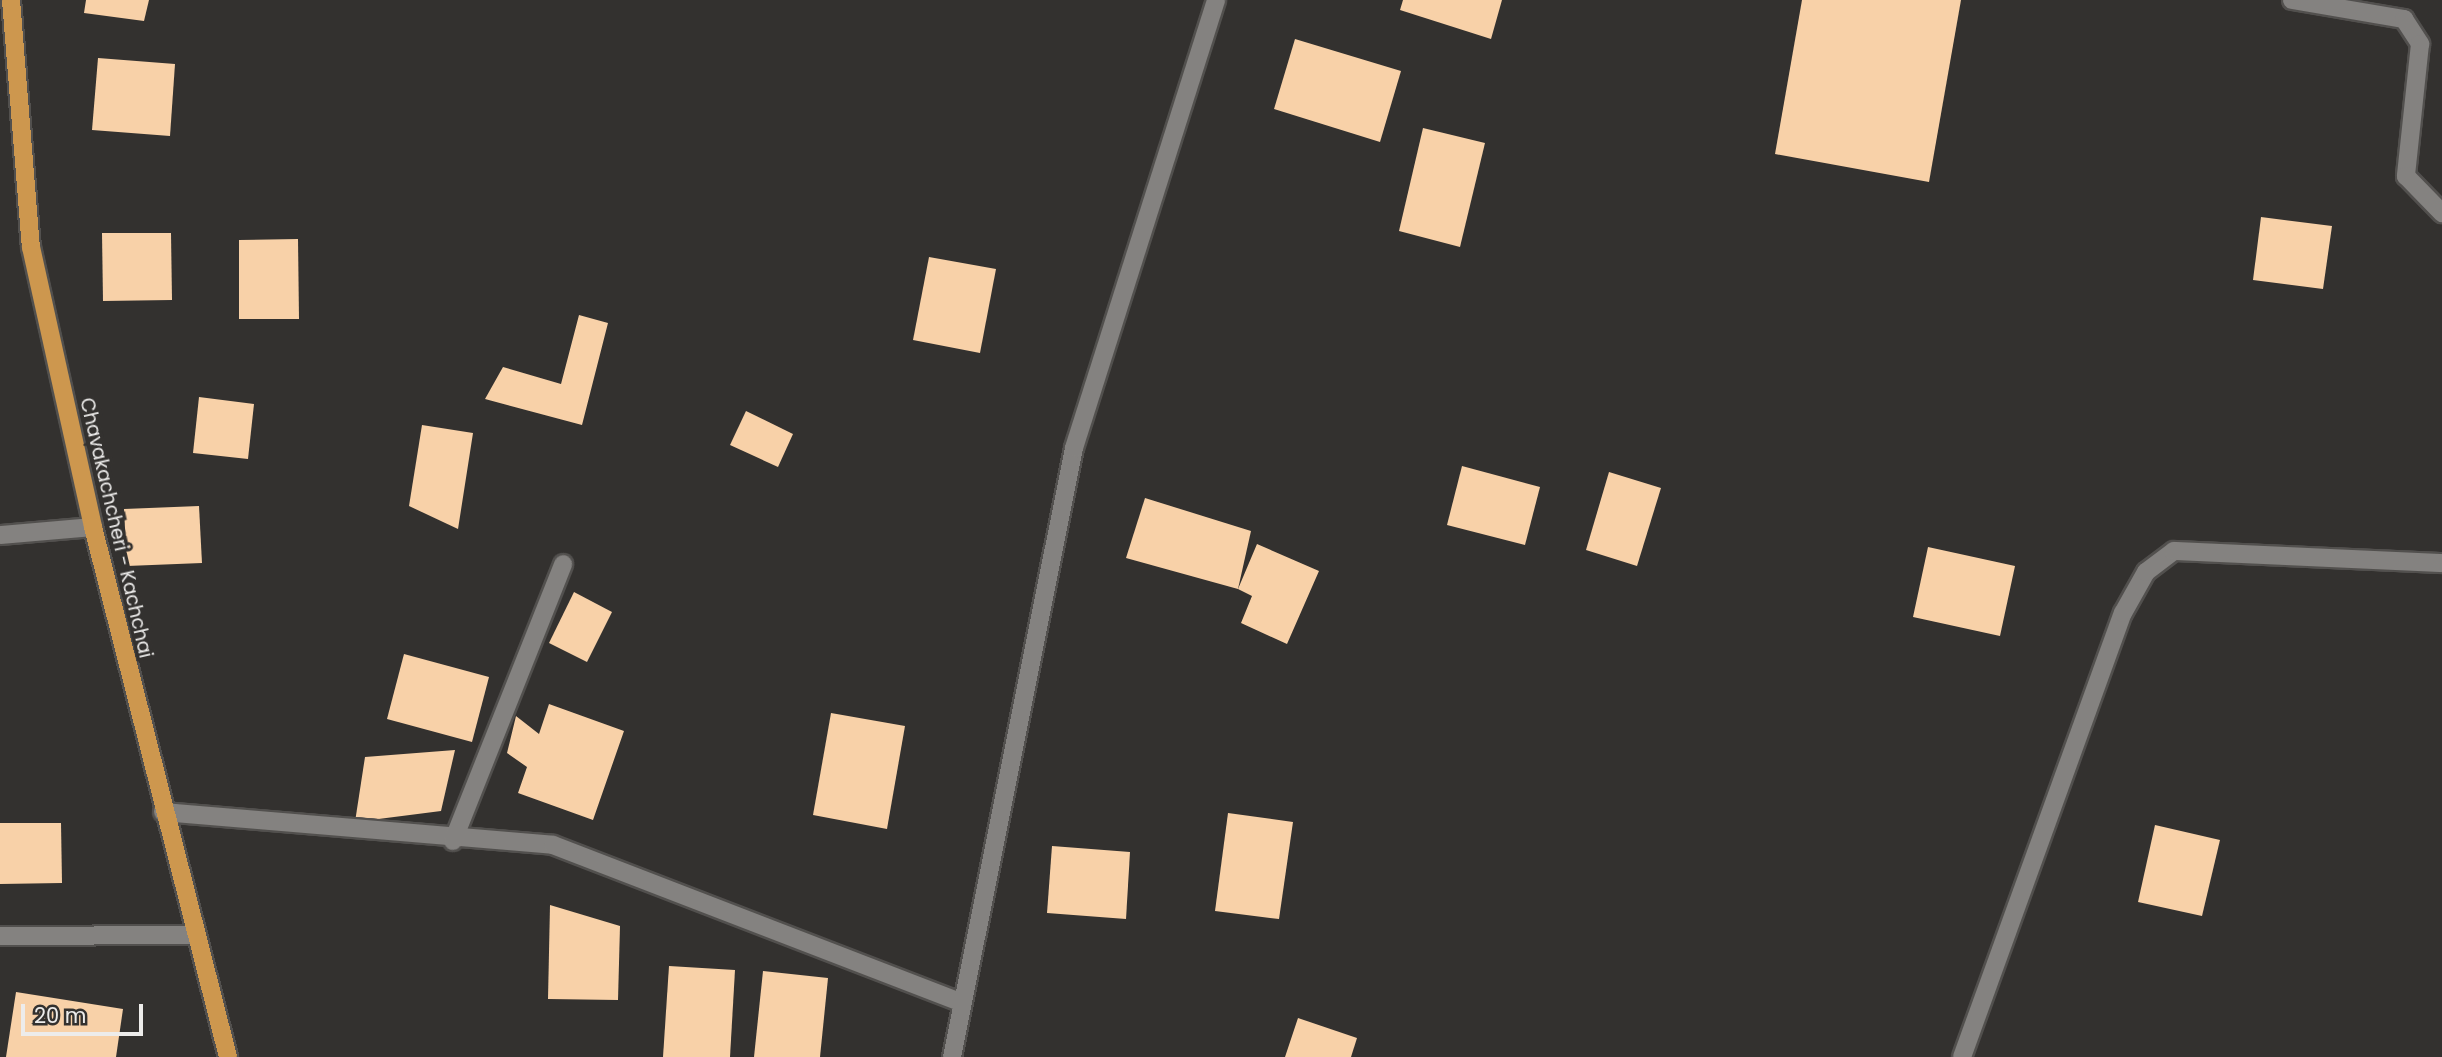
<!DOCTYPE html>
<style>
body{margin:0}
#map{position:relative;width:2442px;height:1057px;overflow:hidden;background:#33312f;font-family:Poppins,sans-serif}
div>[style]{position:absolute}
.building>*{inset:0;background:#f8d1a8}
.roads{filter:drop-shadow(2px 0 #52504e) drop-shadow(-2px 0 #52504e) drop-shadow(0 2px #52504e) drop-shadow(0 -2px #52504e)}
.minor>*{height:18px;margin:-9px;padding:0 9px;transform-origin:9px;border-radius:9px;background:#848280}
.major>*{height:18px;margin:-9px;padding:0 9px;transform-origin:9px;border-radius:9px;background:#cd974e}
span{translate:-50% -50%;white-space:nowrap;text-align:center;line-height:1.15;-webkit-text-stroke:7px #33312f;paint-order:stroke}
.street-label{font-size:19px;color:#edeceb}
.scale{position:absolute;left:21px;top:1004px;width:122px;height:32px;box-sizing:border-box;border:4px solid #edeceb;border-top:0;padding-left:9px;font-size:21px;line-height:24px;white-space:nowrap;color:#edeceb;-webkit-text-stroke:5px #33312f;paint-order:stroke}
</style>
<div id="map">
<div class="building">
<i style="clip-path:polygon(86px 0,149px 0,144px 21px,84px 13px)"></i>
<i style="clip-path:polygon(1403px 0,1502px 0,1491px 39px,1400px 10px)"></i>
<i style="clip-path:polygon(1802px 0,1961px 0,1929px 182px,1775px 154px)"></i>
<i style="clip-path:polygon(1295px 39px,1401px 71px,1380px 142px,1274px 109px)"></i>
<i style="clip-path:polygon(98px 58px,175px 64px,170px 136px,92px 130px)"></i>
<i style="clip-path:polygon(1423px 128px,1485px 143px,1460px 247px,1399px 231px)"></i>
<i style="clip-path:polygon(2261px 217px,2332px 226px,2323px 289px,2253px 280px)"></i>
<i style="clip-path:polygon(102px 233px,171px 233px,172px 300px,103px 301px)"></i>
<i style="clip-path:polygon(298px 239px,299px 319px,239px 319px,239px 240px)"></i>
<i style="clip-path:polygon(929px 257px,996px 269px,980px 353px,913px 340px)"></i>
<i style="clip-path:polygon(579px 315px,608px 323px,582px 425px,485px 399px,503px 367px,561px 384px)"></i>
<i style="clip-path:polygon(199px 397px,254px 404px,248px 459px,193px 453px)"></i>
<i style="clip-path:polygon(746px 411px,793px 434px,778px 467px,730px 445px)"></i>
<i style="clip-path:polygon(422px 425px,473px 433px,458px 529px,409px 506px)"></i>
<i style="clip-path:polygon(1462px 466px,1540px 487px,1525px 545px,1447px 525px)"></i>
<i style="clip-path:polygon(1609px 472px,1661px 488px,1637px 566px,1586px 550px)"></i>
<i style="clip-path:polygon(1145px 498px,1251px 531px,1238px 589px,1126px 558px)"></i>
<i style="clip-path:polygon(199px 506px,202px 563px,127px 566px,124px 509px)"></i>
<i style="clip-path:polygon(1257px 544px,1319px 571px,1287px 644px,1241px 623px,1252px 596px,1238px 589px)"></i>
<i style="clip-path:polygon(1928px 547px,2015px 566px,2000px 636px,1913px 617px)"></i>
<i style="clip-path:polygon(574px 592px,612px 612px,587px 662px,549px 643px)"></i>
<i style="clip-path:polygon(404px 654px,489px 677px,472px 742px,387px 719px)"></i>
<i style="clip-path:polygon(549px 704px,624px 731px,593px 820px,518px 793px,527px 767px,507px 753px,516px 716px,539px 734px)"></i>
<i style="clip-path:polygon(831px 713px,905px 726px,887px 829px,813px 815px)"></i>
<i style="clip-path:polygon(455px 750px,441px 811px,355px 822px,365px 757px)"></i>
<i style="clip-path:polygon(1228px 813px,1293px 822px,1279px 919px,1215px 911px)"></i>
<i style="clip-path:polygon(0 823px,61px 823px,62px 883px,0 884px)"></i>
<i style="clip-path:polygon(2155px 825px,2220px 840px,2202px 916px,2138px 902px)"></i>
<i style="clip-path:polygon(1052px 846px,1130px 852px,1126px 919px,1047px 913px)"></i>
<i style="clip-path:polygon(550px 905px,620px 926px,618px 1000px,548px 999px)"></i>
<i style="clip-path:polygon(669px 966px,735px 970px,730px 1057px,663px 1057px)"></i>
<i style="clip-path:polygon(763px 971px,828px 978px,820px 1057px,754px 1057px)"></i>
<i style="clip-path:polygon(16px 992px,123px 1009px,116px 1057px,6px 1057px)"></i>
<i style="clip-path:polygon(1298px 1018px,1357px 1038px,1351px 1057px,1285px 1057px)"></i>
</div>
<div class="roads">
<div class="minor">
<i style="left:2292px;top:0;width:114px;rotate:9.6deg"></i>
<i style="left:2404px;top:19px;width:30px;rotate:57deg"></i>
<i style="left:2420px;top:44px;width:133px;rotate:96.1deg"></i>
<i style="left:2406px;top:176px;width:52px;rotate:45.8deg"></i>
<i style="left:0;top:535px;width:93px;rotate:-4.9deg"></i>
<i style="left:163px;top:812px;width:391px;rotate:4.8deg"></i>
<i style="left:553px;top:845px;width:438px;rotate:21.1deg"></i>
<i style="left:453px;top:841px;width:298px;rotate:-68.3deg"></i>
<i style="left:0;top:936px;width:193px;rotate:-0.3deg"></i>
<i style="left:952px;top:1057px;width:621px;rotate:-78.67deg"></i>
<i style="left:1074px;top:448px;width:470px;rotate:-72.4deg"></i>
<i style="left:1962px;top:1057px;width:472px;rotate:-70.1deg"></i>
<i style="left:2123px;top:613px;width:47px;rotate:-60.7deg"></i>
<i style="left:2146px;top:572px;width:35px;rotate:-37deg"></i>
<i style="left:2174px;top:551px;width:268px;rotate:2.6deg"></i>
</div>
<div class="major">
<i style="left:11px;top:0;width:248px;rotate:85.4deg"></i>
<i style="left:31px;top:247px;width:287px;rotate:77.5deg"></i>
<i style="left:93px;top:527px;width:547px;rotate:75.71deg"></i>
</div>
</div>
<div class="street-label">
<span style="left:116px;top:528px;rotate:77deg">Chavakachcheri - Kachchai</span>
</div>
<div class="scale">20 m</div>
</div>
